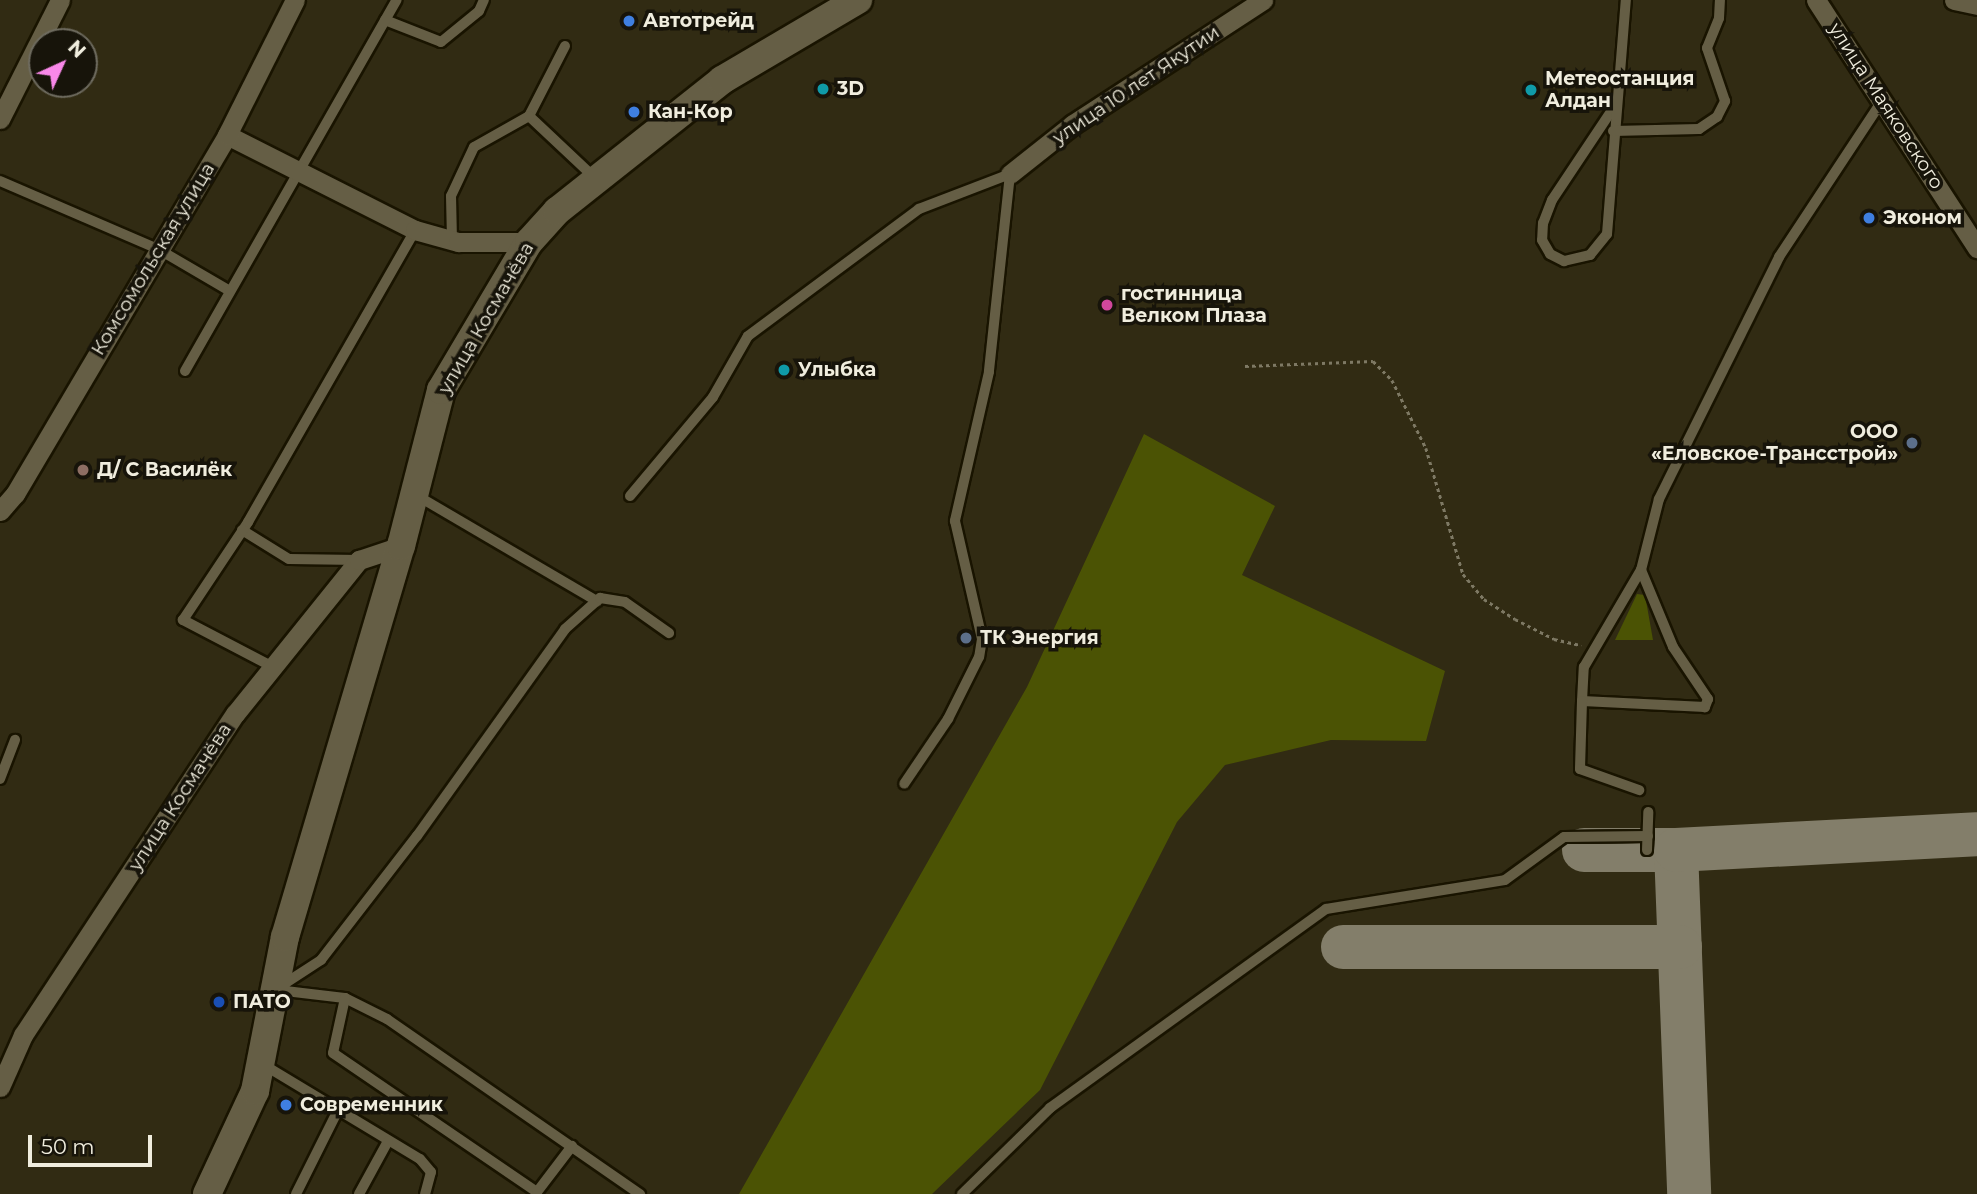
<!DOCTYPE html>
<meta charset="utf-8">
<style>
body{margin:0}
#map{position:relative;width:1977px;height:1194px;overflow:hidden;background:#312b13;font-family:Montserrat,sans-serif}
div>[style]{position:absolute}
.green>*{inset:0;background:#4b5304}
.taxiway>*{height:44px;margin:-22px;padding:0 22px;transform-origin:22px;border-radius:22px;background:#837e6a}
.path>*{height:2.5px;margin-top:-1.25px;transform-origin:0;background:repeating-linear-gradient(90deg,#7e7964 0 3.5px,transparent 0 7px)}
.roads{filter:drop-shadow(2px 0 #191400) drop-shadow(-2px 0 #191400) drop-shadow(0 2px #191400) drop-shadow(0 -2px #191400)}
.lane>*{height:10px;margin:-5px;padding:0 5px;transform-origin:5px;border-radius:5px;background:#655e45}
.street>*{height:19px;margin:-9.5px;padding:0 9.5px;transform-origin:9.5px;border-radius:9.5px;background:#655e45}
.secondary>*{height:28px;margin:-14px;padding:0 14px;transform-origin:14px;border-radius:14px;background:#655e45}
.dots>*{width:19px;height:19px;translate:-50% -50%;box-sizing:border-box;border:4px solid #17140a;border-radius:50%}
span{translate:-50% -50%;white-space:nowrap;text-align:center;line-height:1.15;-webkit-text-stroke:7px #17140a;paint-order:stroke}
.poi-label{font-size:19px;color:#f0edde;font-weight:700}
.left{translate:0 -50%;text-align:left}
.right{translate:-100% -50%;text-align:right}
.street-label{font-size:19px;color:#f0edde}
.north{position:absolute;left:28px;top:28px;width:70px;height:70px;box-sizing:border-box;background:#17140a;border:2px solid #6e6b5f;border-radius:50%;rotate:45deg;font-size:19px;font-weight:700;line-height:28px;text-align:center;color:#f0edde}
.north::after{content:'';display:block;margin:auto;width:24px;height:32px;background:#f988e9;clip-path:polygon(50% 0,100% 100%,50% 72%,0 100%)}
.scale{position:absolute;left:28px;top:1135px;width:124px;height:32px;box-sizing:border-box;border:4px solid #f0edde;border-top:0;padding-left:9px;font-size:21px;line-height:24px;white-space:nowrap;color:#f0edde;-webkit-text-stroke:5px #17140a;paint-order:stroke}
</style>
<div id="map">
<div class="green">
<i style="clip-path:polygon(1144px 434px,1275px 506px,1242px 575px,1445px 671px,1426px 741px,1331px 740px,1225px 765px,1177px 822px,1040px 1090px,932px 1194px,739px 1194px,1027px 687px)"></i>
<i style="clip-path:polygon(1637px 594px,1645px 595px,1653px 640px,1615px 640px)"></i>
</div>
<div class="taxiway">
<i style="left:1584px;top:850px;width:92px"></i>
<i style="left:1676px;top:850px;width:344px;rotate:87.8deg"></i>
<i style="left:1676px;top:850px;width:301px;rotate:-3deg"></i>
<i style="left:1343px;top:947px;width:337px"></i>
</div>
<div class="path">
<i style="left:1245px;top:366px;width:128px;rotate:-2.2deg"></i>
<i style="left:1373px;top:361px;width:27px;rotate:45deg"></i>
<i style="left:1392px;top:380px;width:76px;rotate:63.4deg"></i>
<i style="left:1426px;top:448px;width:131px;rotate:73.6deg"></i>
<i style="left:1463px;top:574px;width:33px;rotate:50deg"></i>
<i style="left:1484px;top:599px;width:37px;rotate:33deg"></i>
<i style="left:1515px;top:619px;width:44px;rotate:27.1deg"></i>
<i style="left:1554px;top:639px;width:28px;rotate:13deg"></i>
</div>
<div class="roads">
<div class="lane">
<i style="left:385px;top:20px;width:60px;rotate:21.4deg"></i>
<i style="left:441px;top:42px;width:49px;rotate:-39.2deg"></i>
<i style="left:479px;top:11px;width:12px;rotate:-66deg"></i>
<i style="left:565px;top:46px;width:79px;rotate:117.2deg"></i>
<i style="left:529px;top:116px;width:91px;rotate:43.2deg"></i>
<i style="left:1616px;top:104px;width:115px;rotate:123.7deg"></i>
<i style="left:1552px;top:200px;width:25px;rotate:111deg"></i>
<i style="left:1543px;top:223px;width:17px;rotate:93deg"></i>
<i style="left:1542px;top:240px;width:16px;rotate:60deg"></i>
<i style="left:1550px;top:254px;width:16px;rotate:27deg"></i>
<i style="left:1564px;top:261px;width:27px;rotate:-13deg"></i>
<i style="left:1590px;top:255px;width:27px;rotate:-51deg"></i>
<i style="left:1607px;top:234px;width:235px;rotate:-85.4deg"></i>
<i style="left:1613px;top:131px;width:86px;rotate:-1.3deg"></i>
<i style="left:1699px;top:129px;width:22px;rotate:-34deg"></i>
<i style="left:1717px;top:117px;width:18px;rotate:-63deg"></i>
<i style="left:1725px;top:101px;width:56px;rotate:-108.8deg"></i>
<i style="left:1707px;top:48px;width:32px;rotate:-68deg"></i>
<i style="left:1719px;top:18px;width:18px;rotate:-87deg"></i>
<i style="left:0;top:181px;width:172px;rotate:23.3deg"></i>
<i style="left:158px;top:249px;width:83px;rotate:30.3deg"></i>
<i style="left:452px;top:240px;width:44px;rotate:-91.3deg"></i>
<i style="left:451px;top:196px;width:54px;rotate:-64.9deg"></i>
<i style="left:474px;top:147px;width:63px;rotate:-29.4deg"></i>
<i style="left:185px;top:371px;width:427px;rotate:-60.3deg"></i>
<i style="left:416px;top:495px;width:210px;rotate:30.4deg"></i>
<i style="left:630px;top:496px;width:129px;rotate:-50deg"></i>
<i style="left:713px;top:397px;width:70px;rotate:-60.2deg"></i>
<i style="left:748px;top:336px;width:213px;rotate:-36.6deg"></i>
<i style="left:919px;top:209px;width:97px;rotate:-21deg"></i>
<i style="left:1010px;top:174px;width:199px;rotate:96.1deg"></i>
<i style="left:989px;top:372px;width:153px;rotate:102.9deg"></i>
<i style="left:955px;top:521px;width:121px;rotate:77.1deg"></i>
<i style="left:982px;top:639px;width:18px;rotate:99deg"></i>
<i style="left:979px;top:657px;width:69px;rotate:116.6deg"></i>
<i style="left:948px;top:719px;width:78px;rotate:124.1deg"></i>
<i style="left:242px;top:530px;width:55px;rotate:31.7deg"></i>
<i style="left:289px;top:559px;width:70px;rotate:0.8deg"></i>
<i style="left:1641px;top:570px;width:73px;rotate:-75.8deg"></i>
<i style="left:1659px;top:499px;width:270px;rotate:-63.6deg"></i>
<i style="left:1779px;top:257px;width:187px;rotate:-56.6deg"></i>
<i style="left:1641px;top:570px;width:83px;rotate:67.4deg"></i>
<i style="left:1673px;top:647px;width:63px;rotate:56.1deg"></i>
<i style="left:1708px;top:699px;width:9px;rotate:111deg"></i>
<i style="left:1705px;top:707px;width:123px;rotate:-177.2deg"></i>
<i style="left:1582px;top:701px;width:34px;rotate:-87deg"></i>
<i style="left:1584px;top:667px;width:113px;rotate:-59.6deg"></i>
<i style="left:273px;top:667px;width:102px;rotate:-152.4deg"></i>
<i style="left:183px;top:620px;width:118px;rotate:-56.4deg"></i>
<i style="left:248px;top:522px;width:336px;rotate:-60.2deg"></i>
<i style="left:1582px;top:701px;width:68px;rotate:91.7deg"></i>
<i style="left:1580px;top:769px;width:63px;rotate:19.6deg"></i>
<i style="left:0;top:779px;width:42px;rotate:-69deg"></i>
<i style="left:1647px;top:850px;width:38px;rotate:-88deg"></i>
<i style="left:281px;top:986px;width:48px;rotate:-33deg"></i>
<i style="left:321px;top:960px;width:157px;rotate:-52.3deg"></i>
<i style="left:417px;top:836px;width:254px;rotate:-54.4deg"></i>
<i style="left:565px;top:629px;width:47px;rotate:-41.5deg"></i>
<i style="left:600px;top:598px;width:25px;rotate:9deg"></i>
<i style="left:625px;top:602px;width:54px;rotate:35.2deg"></i>
<i style="left:277px;top:990px;width:68px;rotate:6.7deg"></i>
<i style="left:345px;top:998px;width:47px;rotate:26.6deg"></i>
<i style="left:387px;top:1019px;width:308px;rotate:34.7deg"></i>
<i style="left:345px;top:998px;width:56px;rotate:102.3deg"></i>
<i style="left:333px;top:1053px;width:247px;rotate:34.3deg"></i>
<i style="left:537px;top:1192px;width:58px;rotate:-52.7deg"></i>
<i style="left:264px;top:1065px;width:182px;rotate:31.1deg"></i>
<i style="left:420px;top:1159px;width:17px;rotate:50deg"></i>
<i style="left:431px;top:1172px;width:23px;rotate:105deg"></i>
<i style="left:296px;top:1194px;width:94px;rotate:-63.4deg"></i>
<i style="left:359px;top:1194px;width:60px;rotate:-61.3deg"></i>
<i style="left:962px;top:1194px;width:123px;rotate:-44.3deg"></i>
<i style="left:1050px;top:1108px;width:340px;rotate:-35.8deg"></i>
<i style="left:1326px;top:909px;width:181px;rotate:-9.2deg"></i>
<i style="left:1505px;top:880px;width:73px;rotate:-36.1deg"></i>
<i style="left:1564px;top:837px;width:84px;rotate:-0.7deg"></i>
</div>
<div class="street">
<i style="left:1816px;top:0;width:296px;rotate:57deg"></i>
<i style="left:1954px;top:0;width:24px;rotate:12deg"></i>
<i style="left:0;top:119px;width:133px;rotate:-63.2deg"></i>
<i style="left:227px;top:135px;width:211px;rotate:26.8deg"></i>
<i style="left:415px;top:230px;width:45px;rotate:15.6deg"></i>
<i style="left:458px;top:242px;width:71px"></i>
<i style="left:1010px;top:174px;width:80px;rotate:-38.4deg"></i>
<i style="left:1073px;top:124px;width:227px;rotate:-33.1deg"></i>
<i style="left:0;top:511px;width:23px;rotate:-49deg"></i>
<i style="left:15px;top:494px;width:417px;rotate:-59.4deg"></i>
<i style="left:227px;top:135px;width:151px;rotate:-63.3deg"></i>
<i style="left:0;top:1087px;width:57px;rotate:-66.1deg"></i>
<i style="left:23px;top:1035px;width:385px;rotate:-56.6deg"></i>
<i style="left:235px;top:714px;width:198px;rotate:-51.2deg"></i>
<i style="left:359px;top:560px;width:44px;rotate:-18.4deg"></i>
</div>
<div class="secondary">
<i style="left:207px;top:1194px;width:114px;rotate:-65deg"></i>
<i style="left:255px;top:1091px;width:157px;rotate:-79deg"></i>
<i style="left:285px;top:937px;width:408px;rotate:-73.5deg"></i>
<i style="left:401px;top:546px;width:161px;rotate:-75.6deg"></i>
<i style="left:441px;top:390px;width:172px;rotate:-59.3deg"></i>
<i style="left:529px;top:242px;width:42px;rotate:-47.9deg"></i>
<i style="left:557px;top:211px;width:211px;rotate:-38.4deg"></i>
<i style="left:722px;top:80px;width:158px;rotate:-30.5deg"></i>
</div>
</div>
<div class="dots">
<i style="left:629px;top:21px;background:#3f7fe0"></i>
<i style="left:823px;top:89px;background:#0f9aa8"></i>
<i style="left:1531px;top:90px;background:#0f9aa8"></i>
<i style="left:634px;top:112px;background:#3f7fe0"></i>
<i style="left:1869px;top:218px;background:#3f7fe0"></i>
<i style="left:1107px;top:305px;background:#d1479c"></i>
<i style="left:784px;top:370px;background:#0f9aa8"></i>
<i style="left:1912px;top:443px;background:#5c6f8a"></i>
<i style="left:83px;top:470px;background:#8d6e63"></i>
<i style="left:966px;top:638px;background:#5c6f8a"></i>
<i style="left:219px;top:1002px;background:#1a4fb4"></i>
<i style="left:286px;top:1105px;background:#3f7fe0"></i>
</div>
<div class="poi-label">
<span class="left" style="left:643px;top:21px">Автотрейд</span>
<span class="left" style="left:1545px;top:90px">Метеостанция<br>Алдан</span>
<span class="left" style="left:837px;top:89px">3D</span>
<span class="left" style="left:648px;top:112px">Кан-Кор</span>
<span class="left" style="left:1883px;top:218px">Эконом</span>
<span class="left" style="left:1121px;top:305px">гостинница<br>Велком Плаза</span>
<span class="left" style="left:798px;top:370px">Улыбка</span>
<span class="right" style="left:1898px;top:443px">ООО<br>«Еловское-Трансстрой»</span>
<span class="left" style="left:97px;top:470px">Д/ С Василёк</span>
<span class="left" style="left:980px;top:638px">ТК Энергия</span>
<span class="left" style="left:233px;top:1002px">ПАТО</span>
<span class="left" style="left:300px;top:1105px">Современник</span>
</div>
<div class="street-label">
<span style="left:1136px;top:85px;rotate:-34deg">улица 10 лет Якутии</span>
<span style="left:1886px;top:106px;rotate:57deg">улица Маяковского</span>
<span style="left:153px;top:259px;rotate:-59deg">Комсомольская улица</span>
<span style="left:486px;top:318px;rotate:-60deg">улица Космачёва</span>
<span style="left:180px;top:797px;rotate:-57deg">улица Космачёва</span>
</div>
<div class="north">N</div>
<div class="scale">50 m</div>
</div>
